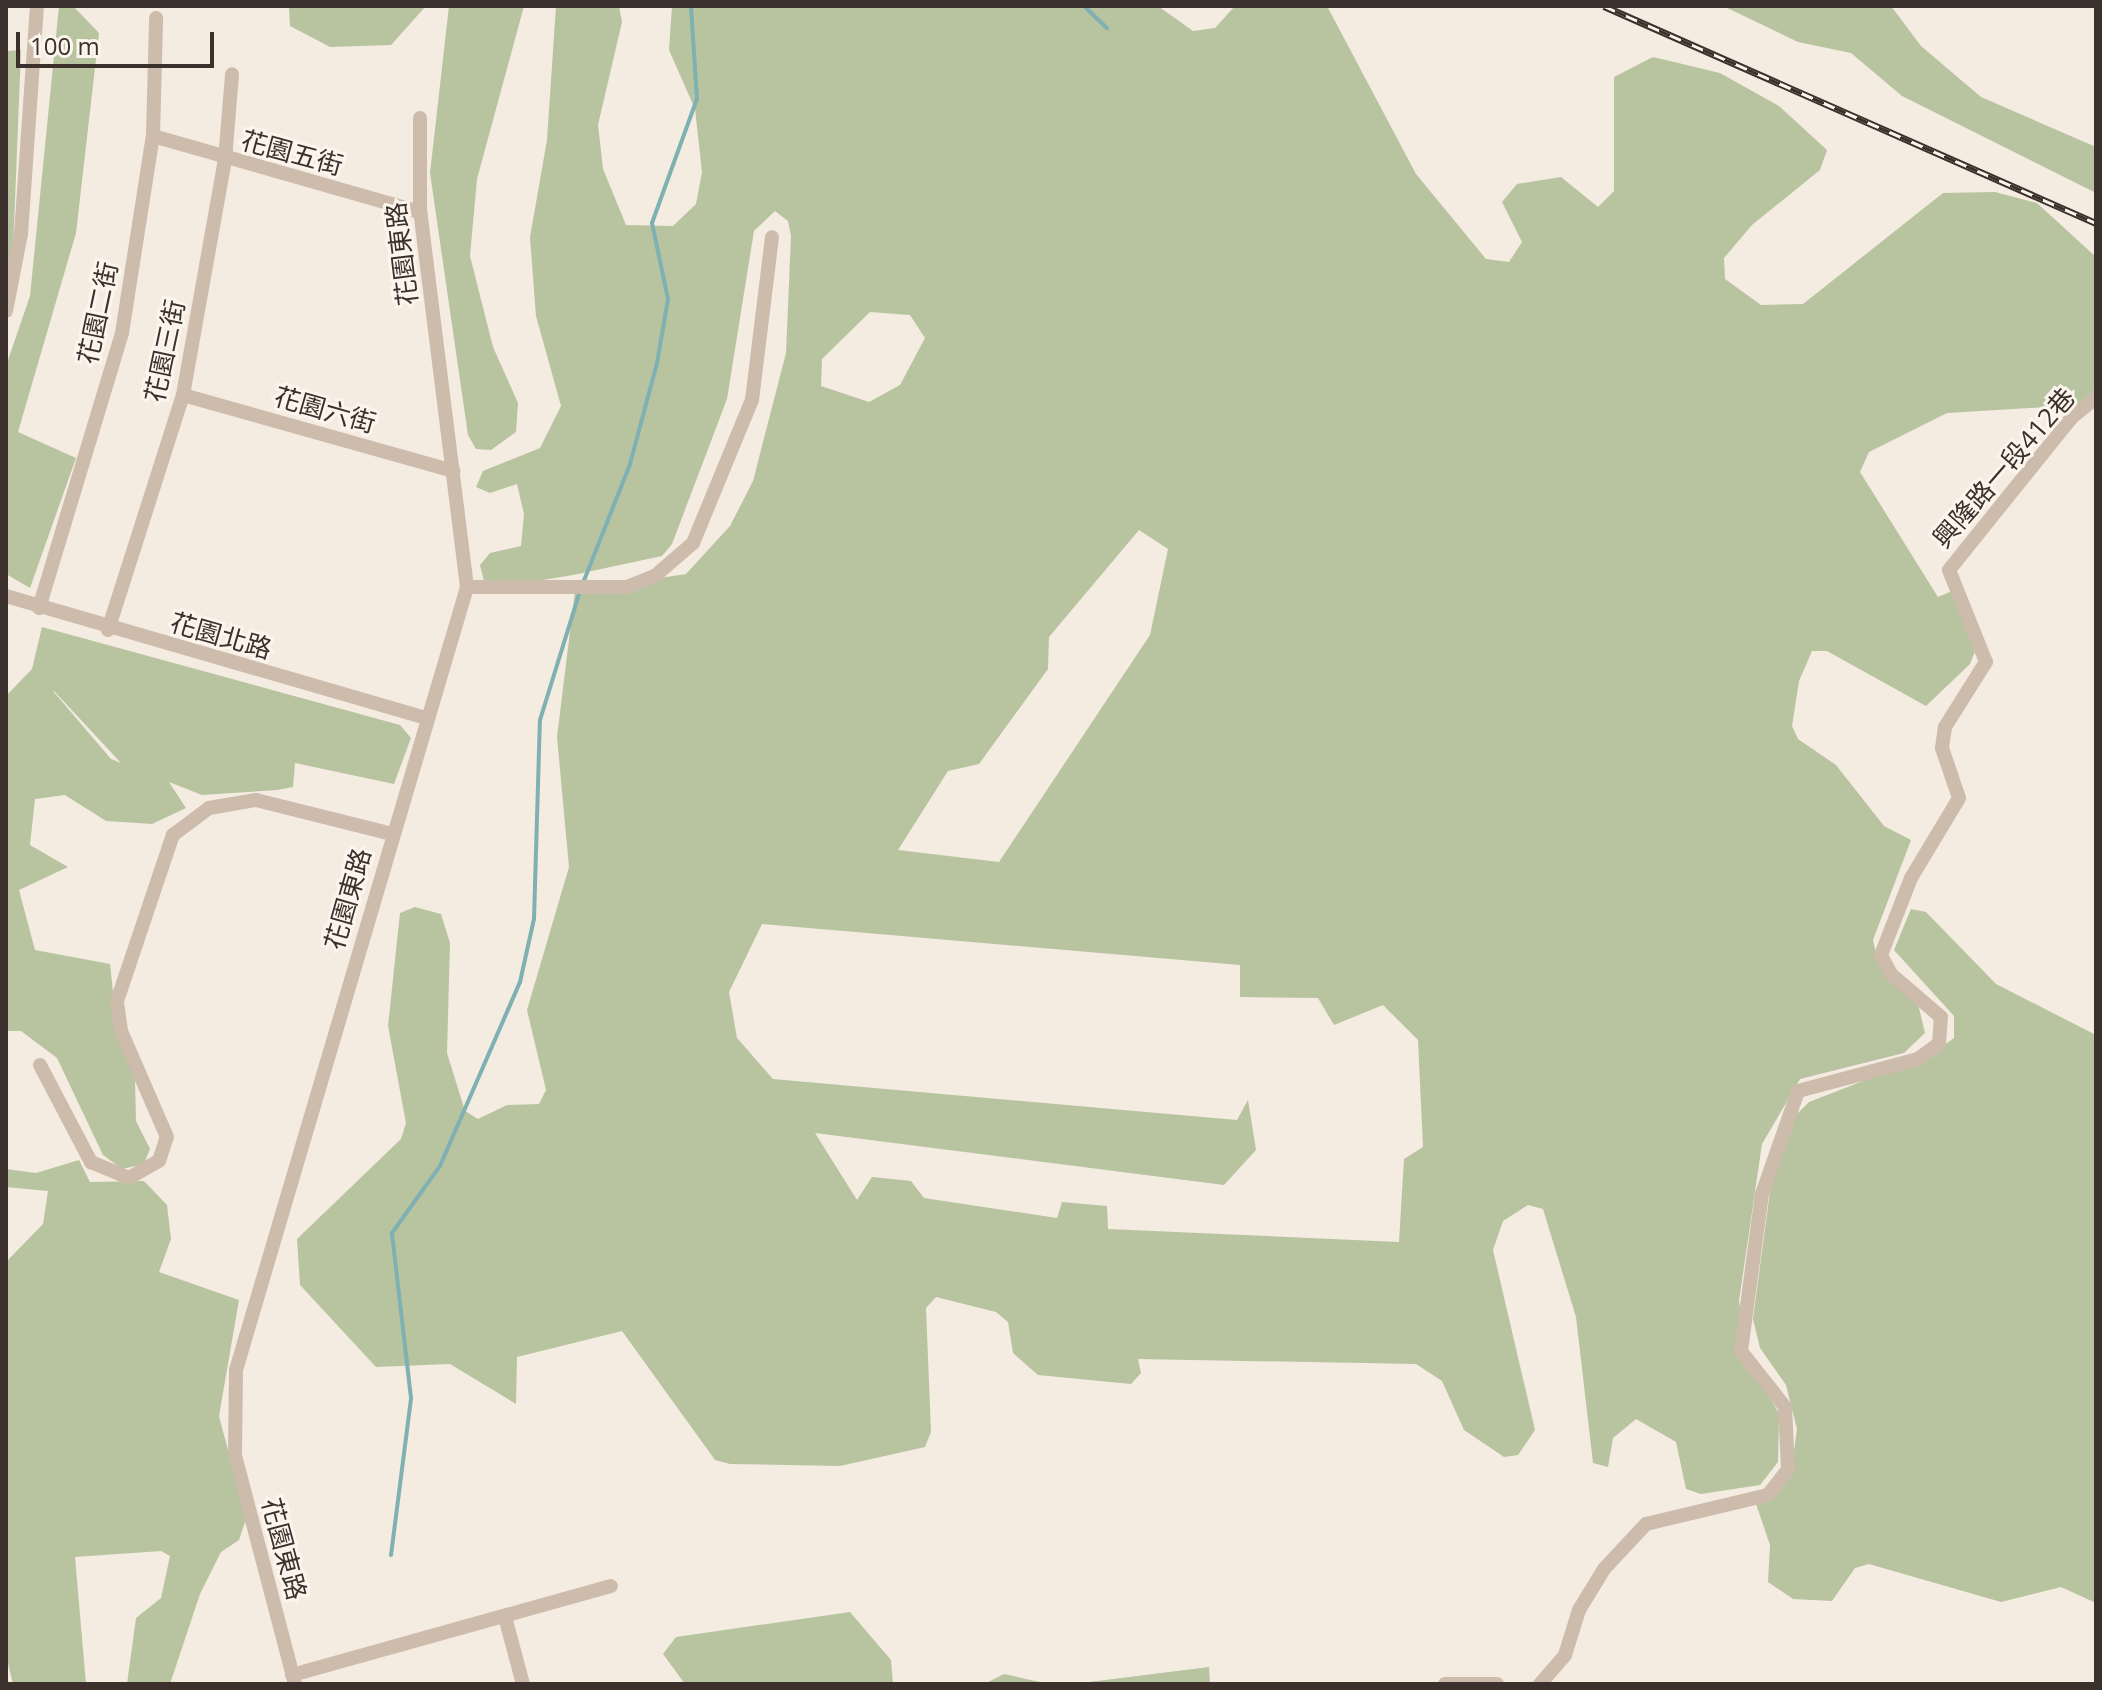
<!DOCTYPE html>
<meta charset="utf-8">
<style>
body{margin:0}
#map{position:relative;width:2102px;height:1690px;overflow:hidden;background:#f4ebe1;font-family:"Open Sans","Noto Sans TC",sans-serif}
div>[style]{position:absolute}
.green>*{inset:0;background:#b8c4a0}
.stream>*{height:4px;margin:-2px;padding:0 2px;transform-origin:2px;border-radius:2px;background:#7fb0b2}
.minor>*{height:14px;margin:-7px;padding:0 7px;transform-origin:7px;border-radius:7px;background:#cdbbac}
.rail>*{height:7px;margin-top:-3.5px;transform-origin:0;background:repeating-linear-gradient(90deg,#fbf5ee 0 12px,#3b302b 0 24px);box-sizing:border-box;border-block:2px solid #3b302b}
span{translate:-50% -50%;white-space:nowrap;text-align:center;line-height:1.15;-webkit-text-stroke:6px #fbf5ee;paint-order:stroke}
.street-label{font-size:26px;color:#3b302b}
.frame{position:absolute;inset:0;border:8px solid #3b302b;pointer-events:none}
.scale{position:absolute;left:16px;top:32px;width:198px;height:36px;box-sizing:border-box;border:4px solid #3b302b;border-top:0;padding-left:10px;font-size:24px;line-height:28px;white-space:nowrap;color:#3b302b;-webkit-text-stroke:6px #fbf5ee;paint-order:stroke}
</style>
<div id="map">
<div class="green">
<i style="clip-path:polygon(59px 6px,73px 6px,99px 33px,76px 233px,18px 432px,76px 458px,30px 588px,6px 574px,6px 366px,30px 296px)"></i>
<i style="clip-path:polygon(289px 6px,426px 6px,391px 45px,330px 47px,290px 26px)"></i>
<i style="clip-path:polygon(449px 6px,524px 6px,477px 179px,470px 256px,493px 347px,518px 403px,516px 432px,491px 450px,476px 449px,468px 435px,430px 173px)"></i>
<i style="clip-path:polygon(evenodd,556px 6px,619px 6px,622px 22px,598px 125px,603px 169px,626px 225px,673px 226px,696px 204px,702px 172px,695px 109px,669px 50px,672px 6px,1158px 6px,1193px 31px,1215px 28px,1235px 6px,1327px 6px,1416px 174px,1486px 259px,1509px 262px,1522px 242px,1502px 202px,1517px 184px,1561px 177px,1598px 207px,1614px 191px,1614px 77px,1653px 57px,1720px 73px,1779px 106px,1827px 150px,1820px 170px,1752px 225px,1724px 258px,1725px 279px,1761px 305px,1803px 304px,1943px 193px,1995px 192px,2037px 203px,2096px 257px,2096px 392px,2080px 405px,1947px 413px,1869px 452px,1860px 472px,1938px 597px,1952px 591px,1976px 649px,1970px 664px,1926px 706px,1827px 651px,1812px 651px,1799px 681px,1792px 726px,1798px 739px,1836px 765px,1884px 826px,1911px 840px,1873px 940px,1877px 958px,1918px 1004px,1925px 1033px,1904px 1053px,1800px 1079px,1762px 1144px,1739px 1301px,1747px 1360px,1779px 1413px,1778px 1462px,1760px 1485px,1701px 1494px,1686px 1489px,1676px 1442px,1636px 1419px,1613px 1438px,1608px 1467px,1593px 1463px,1576px 1317px,1543px 1209px,1528px 1205px,1503px 1221px,1493px 1250px,1535px 1430px,1518px 1455px,1504px 1457px,1464px 1430px,1442px 1381px,1416px 1364px,1138px 1359px,1141px 1373px,1131px 1384px,1038px 1375px,1013px 1353px,1008px 1322px,996px 1312px,936px 1297px,926px 1308px,931px 1432px,925px 1447px,840px 1466px,730px 1464px,715px 1460px,622px 1331px,517px 1357px,516px 1404px,450px 1364px,376px 1367px,300px 1285px,297px 1239px,401px 1139px,406px 1123px,388px 1026px,400px 913px,415px 907px,441px 914px,450px 943px,447px 1053px,465px 1111px,478px 1119px,507px 1105px,539px 1104px,546px 1090px,527px 1010px,569px 867px,557px 737px,575px 591px,686px 574px,730px 526px,753px 481px,786px 353px,791px 236px,788px 221px,775px 211px,754px 231px,727px 399px,672px 544px,662px 556px,573px 575px,500px 587px,484px 581px,480px 565px,490px 553px,521px 546px,524px 514px,517px 484px,490px 493px,476px 487px,483px 471px,540px 448px,561px 406px,536px 316px,530px 237px,547px 140px,556px 6px,870px 312px,910px 315px,925px 338px,900px 385px,869px 402px,821px 386px,822px 359px,870px 312px,556px 6px,1139px 530px,1168px 549px,1150px 635px,999px 862px,898px 850px,948px 771px,979px 764px,1048px 669px,1049px 637px,1139px 530px,556px 6px,762px 924px,1240px 965px,1240px 997px,1318px 998px,1334px 1025px,1383px 1005px,1418px 1040px,1423px 1147px,1404px 1159px,1399px 1242px,1108px 1229px,1107px 1206px,1062px 1202px,1057px 1218px,924px 1198px,911px 1181px,872px 1177px,857px 1200px,815px 1133px,1224px 1185px,1256px 1150px,1248px 1100px,1237px 1120px,773px 1079px,737px 1038px,729px 992px,762px 924px)"></i>
<i style="clip-path:polygon(1723px 6px,1891px 6px,1921px 46px,1981px 97px,2096px 147px,2096px 193px,1902px 96px,1851px 53px,1798px 42px)"></i>
<i style="clip-path:polygon(21px 50px,12px 276px,6px 289px,6px 51px)"></i>
<i style="clip-path:polygon(evenodd,42px 627px,400px 725px,411px 738px,394px 784px,295px 763px,293px 787px,277px 790px,202px 795px,169px 782px,186px 808px,152px 824px,106px 821px,65px 795px,35px 799px,30px 845px,68px 867px,19px 890px,35px 950px,110px 964px,116px 1020px,135px 1081px,136px 1121px,150px 1149px,144px 1164px,122px 1169px,103px 1155px,57px 1058px,21px 1031px,6px 1031px,6px 696px,32px 669px,42px 627px,53px 691px,54px 691px,121px 763px,111px 759px,53px 691px)"></i>
<i style="clip-path:polygon(1911px 909px,1926px 912px,1996px 984px,2096px 1035px,2096px 1603px,2061px 1587px,2001px 1602px,1869px 1564px,1855px 1568px,1832px 1601px,1793px 1599px,1768px 1582px,1770px 1545px,1756px 1504px,1792px 1466px,1797px 1429px,1786px 1385px,1760px 1348px,1753px 1319px,1772px 1176px,1793px 1118px,1809px 1102px,1930px 1055px,1954px 1038px,1954px 1016px,1894px 950px)"></i>
<i style="clip-path:polygon(79px 1160px,90px 1182px,144px 1181px,167px 1205px,171px 1239px,159px 1272px,239px 1300px,219px 1416px,246px 1519px,239px 1540px,221px 1552px,200px 1594px,170px 1684px,127px 1684px,136px 1618px,161px 1598px,170px 1556px,161px 1551px,75px 1557px,86px 1684px,13px 1684px,6px 1655px,6px 1262px,43px 1224px,48px 1191px,6px 1187px,6px 1169px,36px 1173px)"></i>
<i style="clip-path:polygon(850px 1612px,891px 1660px,893px 1684px,685px 1684px,663px 1654px,676px 1637px)"></i>
<i style="clip-path:polygon(1209px 1667px,1210px 1684px,1073px 1684px)"></i>
<i style="clip-path:polygon(1004px 1674px,1049px 1684px,984px 1684px)"></i>
</div>
<div class="stream">
<i style="left:1084px;top:6px;width:32px;rotate:44deg"></i>
<i style="left:583px;top:583px;width:128px;rotate:-68.4deg"></i>
<i style="left:630px;top:464px;width:105px;rotate:-75deg"></i>
<i style="left:657px;top:363px;width:65px;rotate:-80.2deg"></i>
<i style="left:668px;top:299px;width:78px;rotate:-101.9deg"></i>
<i style="left:652px;top:223px;width:132px;rotate:-70.1deg"></i>
<i style="left:697px;top:99px;width:93px;rotate:-93.7deg"></i>
<i style="left:391px;top:1555px;width:158px;rotate:-82.7deg"></i>
<i style="left:411px;top:1398px;width:166px;rotate:-96.6deg"></i>
<i style="left:392px;top:1233px;width:82px;rotate:-54.4deg"></i>
<i style="left:440px;top:1166px;width:201px;rotate:-66.5deg"></i>
<i style="left:520px;top:982px;width:65px;rotate:-77.5deg"></i>
<i style="left:534px;top:919px;width:199px;rotate:-88.3deg"></i>
<i style="left:540px;top:720px;width:135px;rotate:-72.8deg"></i>
</div>
<div class="minor">
<i style="left:153px;top:136px;width:278px;rotate:15.9deg"></i>
<i style="left:6px;top:311px;width:78px;rotate:-79deg"></i>
<i style="left:21px;top:234px;width:229px;rotate:-86deg"></i>
<i style="left:183px;top:395px;width:281px;rotate:15.7deg"></i>
<i style="left:467px;top:587px;width:160px"></i>
<i style="left:627px;top:587px;width:31px;rotate:-22deg"></i>
<i style="left:656px;top:575px;width:49px;rotate:-40.9deg"></i>
<i style="left:693px;top:543px;width:155px;rotate:-67.6deg"></i>
<i style="left:752px;top:400px;width:164px;rotate:-83deg"></i>
<i style="left:6px;top:596px;width:436px;rotate:16.2deg"></i>
<i style="left:39px;top:608px;width:287px;rotate:-73.2deg"></i>
<i style="left:122px;top:333px;width:199px;rotate:-81.1deg"></i>
<i style="left:153px;top:136px;width:118px;rotate:-88.5deg"></i>
<i style="left:108px;top:630px;width:247px;rotate:-72.3deg"></i>
<i style="left:183px;top:395px;width:239px;rotate:-79.9deg"></i>
<i style="left:225px;top:160px;width:86px;rotate:-85.3deg"></i>
<i style="left:40px;top:1065px;width:110px;rotate:62.3deg"></i>
<i style="left:91px;top:1162px;width:41px;rotate:22.8deg"></i>
<i style="left:129px;top:1178px;width:34px;rotate:-30deg"></i>
<i style="left:159px;top:1161px;width:25px;rotate:-72deg"></i>
<i style="left:167px;top:1137px;width:116px;rotate:-113.5deg"></i>
<i style="left:121px;top:1031px;width:30px;rotate:-98deg"></i>
<i style="left:117px;top:1001px;width:175px;rotate:-71.4deg"></i>
<i style="left:173px;top:835px;width:45px;rotate:-36.9deg"></i>
<i style="left:209px;top:808px;width:48px;rotate:-9.7deg"></i>
<i style="left:256px;top:800px;width:140px;rotate:14deg"></i>
<i style="left:505px;top:1617px;width:69px;rotate:75deg"></i>
<i style="left:292px;top:1675px;width:331px;rotate:-15.6deg"></i>
<i style="left:295px;top:1684px;width:237px;rotate:-104.7deg"></i>
<i style="left:235px;top:1455px;width:85px;rotate:-89.3deg"></i>
<i style="left:236px;top:1370px;width:816px;rotate:-73.56deg"></i>
<i style="left:467px;top:587px;width:378px;rotate:-97.1deg"></i>
<i style="left:420px;top:212px;width:94px;rotate:-90deg"></i>
<i style="left:1445px;top:1684px;width:52px"></i>
<i style="left:1540px;top:1684px;width:38px;rotate:-49deg"></i>
<i style="left:1565px;top:1655px;width:47px;rotate:-72.7deg"></i>
<i style="left:1579px;top:1610px;width:48px;rotate:-58.6deg"></i>
<i style="left:1604px;top:1569px;width:62px;rotate:-47deg"></i>
<i style="left:1646px;top:1524px;width:125px;rotate:-13.4deg"></i>
<i style="left:1768px;top:1495px;width:33px;rotate:-52deg"></i>
<i style="left:1788px;top:1469px;width:62px;rotate:-92.8deg"></i>
<i style="left:1785px;top:1407px;width:71px;rotate:-128.2deg"></i>
<i style="left:1741px;top:1351px;width:158px;rotate:-82.4deg"></i>
<i style="left:1762px;top:1194px;width:109px;rotate:-70.7deg"></i>
<i style="left:1798px;top:1091px;width:124px;rotate:-14.9deg"></i>
<i style="left:1918px;top:1059px;width:26px;rotate:-36deg"></i>
<i style="left:1939px;top:1044px;width:27px;rotate:-86deg"></i>
<i style="left:1941px;top:1017px;width:66px;rotate:-139.3deg"></i>
<i style="left:1891px;top:974px;width:21px;rotate:-118deg"></i>
<i style="left:1881px;top:955px;width:83px;rotate:-68.7deg"></i>
<i style="left:1911px;top:878px;width:93px;rotate:-59deg"></i>
<i style="left:1959px;top:798px;width:53px;rotate:-108.8deg"></i>
<i style="left:1942px;top:748px;width:21px;rotate:-82deg"></i>
<i style="left:1945px;top:727px;width:77px;rotate:-57.8deg"></i>
<i style="left:1986px;top:662px;width:99px;rotate:-111.9deg"></i>
<i style="left:1949px;top:570px;width:195px;rotate:-51.2deg"></i>
<i style="left:2071px;top:418px;width:32px;rotate:-39deg"></i>
</div>
<div class="rail">
<i style="left:1604px;top:6px;width:538px;rotate:23.8deg"></i>
</div>
<div class="street-label">
<span style="left:292px;top:153px;rotate:15deg">花園五街</span>
<span style="left:402px;top:254px;rotate:-97deg">花園東路</span>
<span style="left:98px;top:313px;rotate:-78deg">花園二街</span>
<span style="left:165px;top:351px;rotate:-78deg">花園三街</span>
<span style="left:325px;top:410px;rotate:16deg">花園六街</span>
<span style="left:2004px;top:468px;rotate:-49deg">興隆路一段412巷</span>
<span style="left:221px;top:636px;rotate:16deg">花園北路</span>
<span style="left:348px;top:899px;rotate:-74deg">花園東路</span>
<span style="left:284px;top:1549px;rotate:75deg">花園東路</span>
</div>
<div class="frame"></div>
<div class="scale">100 m</div>
</div>
